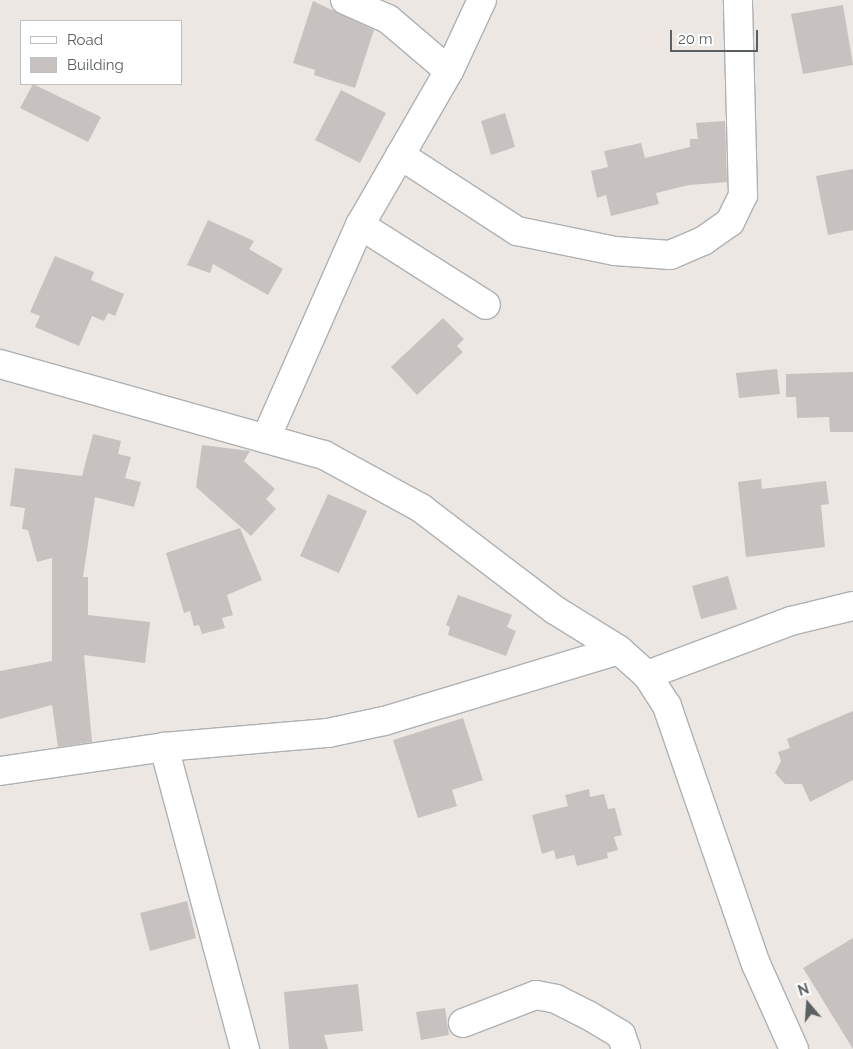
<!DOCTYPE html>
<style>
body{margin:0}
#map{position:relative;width:853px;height:1049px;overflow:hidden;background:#ece7e2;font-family:Raleway,sans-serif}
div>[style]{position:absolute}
.building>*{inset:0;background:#c7c2bf}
.roads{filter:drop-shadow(1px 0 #aeb1b4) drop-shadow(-1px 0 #aeb1b4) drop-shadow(0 1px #aeb1b4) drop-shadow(0 -1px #aeb1b4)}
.street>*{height:28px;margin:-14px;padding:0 14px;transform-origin:14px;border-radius:14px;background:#fff}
span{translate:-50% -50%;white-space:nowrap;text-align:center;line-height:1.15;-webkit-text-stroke:5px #fff;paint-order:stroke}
.legend{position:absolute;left:20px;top:20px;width:162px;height:65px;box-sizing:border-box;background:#fff;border:1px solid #bdbfc0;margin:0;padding:6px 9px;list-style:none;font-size:15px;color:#5a5f62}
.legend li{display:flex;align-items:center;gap:10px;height:25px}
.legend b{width:25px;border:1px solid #bdbfc0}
.north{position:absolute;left:783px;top:979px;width:50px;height:50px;-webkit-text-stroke:4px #fff;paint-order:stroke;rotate:342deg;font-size:14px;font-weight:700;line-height:20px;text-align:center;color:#5a5f62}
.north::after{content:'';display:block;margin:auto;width:18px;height:22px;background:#5a5f62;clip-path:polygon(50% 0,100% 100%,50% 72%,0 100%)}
.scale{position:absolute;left:670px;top:30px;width:88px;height:22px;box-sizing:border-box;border:2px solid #5a5f62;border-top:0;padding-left:6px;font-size:15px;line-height:18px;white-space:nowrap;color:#5a5f62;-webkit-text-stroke:4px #fff;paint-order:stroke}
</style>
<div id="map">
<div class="building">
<i style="clip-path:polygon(313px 1px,374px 30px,355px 88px,314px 75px,315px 70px,293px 63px)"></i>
<i style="clip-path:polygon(843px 5px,853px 65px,803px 74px,791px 14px)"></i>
<i style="clip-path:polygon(33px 84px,101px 117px,88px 142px,20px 108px)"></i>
<i style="clip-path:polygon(341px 90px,386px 113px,360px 163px,315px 140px)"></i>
<i style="clip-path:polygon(505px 113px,515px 147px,491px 155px,481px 121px)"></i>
<i style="clip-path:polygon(725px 121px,727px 182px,689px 185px,656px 193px,659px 204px,611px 216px,606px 195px,597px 198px,591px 171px,608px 167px,604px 151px,641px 143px,645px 158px,690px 147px,690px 139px,698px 139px,696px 123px)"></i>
<i style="clip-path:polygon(853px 169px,853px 230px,828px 235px,816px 176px)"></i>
<i style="clip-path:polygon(208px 220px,254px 241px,249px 249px,283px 269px,268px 295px,213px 264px,210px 273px,187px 265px)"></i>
<i style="clip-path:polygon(55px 256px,94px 272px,91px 280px,124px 294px,115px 316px,108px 313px,104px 321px,92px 316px,79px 346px,35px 327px,40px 316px,30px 312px)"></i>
<i style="clip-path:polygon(443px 318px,464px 339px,457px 346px,463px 352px,417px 395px,391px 367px)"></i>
<i style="clip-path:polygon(777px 369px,780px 394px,739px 398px,736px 373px)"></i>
<i style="clip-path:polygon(853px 372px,853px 432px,830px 432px,829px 417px,797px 418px,796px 397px,786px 397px,786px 374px)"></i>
<i style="clip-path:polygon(93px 434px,121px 441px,118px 454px,131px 457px,125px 478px,141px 482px,134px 507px,95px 497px,83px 577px,88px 577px,88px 615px,150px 622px,145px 663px,84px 655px,92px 742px,58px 747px,52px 705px,0 719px,0 671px,52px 661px,52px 558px,37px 562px,28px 530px,22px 529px,25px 508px,10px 506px,15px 468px,82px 476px)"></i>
<i style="clip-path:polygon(202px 445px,250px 451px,244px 461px,275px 489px,266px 499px,276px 509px,251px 536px,196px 487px)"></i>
<i style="clip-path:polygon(761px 479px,762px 489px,826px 481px,829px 504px,821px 505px,825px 547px,746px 557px,738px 482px)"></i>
<i style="clip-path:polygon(328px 494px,367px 511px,339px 573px,300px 556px)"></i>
<i style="clip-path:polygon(240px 528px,262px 580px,227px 595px,233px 615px,222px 618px,225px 628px,202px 634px,199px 625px,194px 626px,190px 611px,184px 613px,166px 553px)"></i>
<i style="clip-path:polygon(728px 576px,737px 609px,701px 619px,692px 586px)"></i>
<i style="clip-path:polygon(458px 595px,512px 615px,507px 627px,516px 631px,506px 656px,448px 635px,450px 627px,446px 625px)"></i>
<i style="clip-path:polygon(853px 711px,853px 780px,810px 802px,802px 784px,785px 784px,775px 773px,781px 761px,778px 752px,790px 748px,787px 739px)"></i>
<i style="clip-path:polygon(463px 718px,483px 780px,452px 790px,457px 806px,418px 818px,393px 740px)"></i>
<i style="clip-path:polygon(589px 789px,590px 797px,604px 794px,608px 809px,615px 808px,622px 835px,614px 837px,618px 850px,607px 853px,608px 858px,577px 866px,574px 855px,556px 859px,554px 850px,542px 854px,532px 815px,568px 806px,565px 795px)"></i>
<i style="clip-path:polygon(187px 901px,196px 938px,150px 951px,140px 913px)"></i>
<i style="clip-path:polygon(853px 938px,853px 1049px,803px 968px)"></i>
<i style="clip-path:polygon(358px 984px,363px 1031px,324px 1035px,328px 1049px,289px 1049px,284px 992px)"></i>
<i style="clip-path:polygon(445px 1008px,449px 1035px,421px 1040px,416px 1012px)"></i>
</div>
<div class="roads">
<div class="street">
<i style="left:345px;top:0;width:47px;rotate:23.8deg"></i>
<i style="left:388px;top:19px;width:80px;rotate:40.4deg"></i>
<i style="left:400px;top:155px;width:140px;rotate:33deg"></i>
<i style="left:517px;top:231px;width:100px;rotate:11.5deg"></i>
<i style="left:615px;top:251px;width:55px;rotate:4.2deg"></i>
<i style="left:670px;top:255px;width:36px;rotate:-23deg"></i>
<i style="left:703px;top:241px;width:33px;rotate:-35deg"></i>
<i style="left:730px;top:222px;width:30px;rotate:-64deg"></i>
<i style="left:743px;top:195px;width:195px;rotate:-91.5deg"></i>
<i style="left:360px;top:225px;width:149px;rotate:32.4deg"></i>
<i style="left:0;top:364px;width:337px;rotate:15.7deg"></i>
<i style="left:324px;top:455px;width:111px;rotate:28.7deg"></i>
<i style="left:421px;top:508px;width:168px;rotate:37.3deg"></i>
<i style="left:555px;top:610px;width:75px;rotate:32deg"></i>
<i style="left:619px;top:650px;width:38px;rotate:42deg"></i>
<i style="left:647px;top:675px;width:37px;rotate:57deg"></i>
<i style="left:667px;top:706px;width:273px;rotate:71deg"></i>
<i style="left:756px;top:964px;width:93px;rotate:65.9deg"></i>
<i style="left:266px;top:438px;width:233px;rotate:-66.2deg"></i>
<i style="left:360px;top:225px;width:178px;rotate:-60deg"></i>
<i style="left:449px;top:71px;width:78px;rotate:-65.1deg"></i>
<i style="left:647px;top:675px;width:154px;rotate:-20.6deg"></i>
<i style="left:791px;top:621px;width:64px;rotate:-13.6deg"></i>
<i style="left:164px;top:747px;width:313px;rotate:75deg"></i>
<i style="left:0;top:771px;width:166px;rotate:-8.3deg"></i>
<i style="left:164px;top:747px;width:165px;rotate:-4.9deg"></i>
<i style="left:328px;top:733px;width:57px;rotate:-12.1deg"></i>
<i style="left:384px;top:721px;width:245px;rotate:-16.8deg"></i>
<i style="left:463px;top:1023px;width:78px;rotate:-21deg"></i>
<i style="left:536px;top:995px;width:20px;rotate:11deg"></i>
<i style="left:556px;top:999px;width:36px;rotate:27deg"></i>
<i style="left:588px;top:1015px;width:39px;rotate:31deg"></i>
<i style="left:621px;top:1035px;width:15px;rotate:70deg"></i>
</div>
</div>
<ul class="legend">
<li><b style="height:6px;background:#fff"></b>Road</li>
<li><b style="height:14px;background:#c7c2bf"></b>Building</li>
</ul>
<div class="north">N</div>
<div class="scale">20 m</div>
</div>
